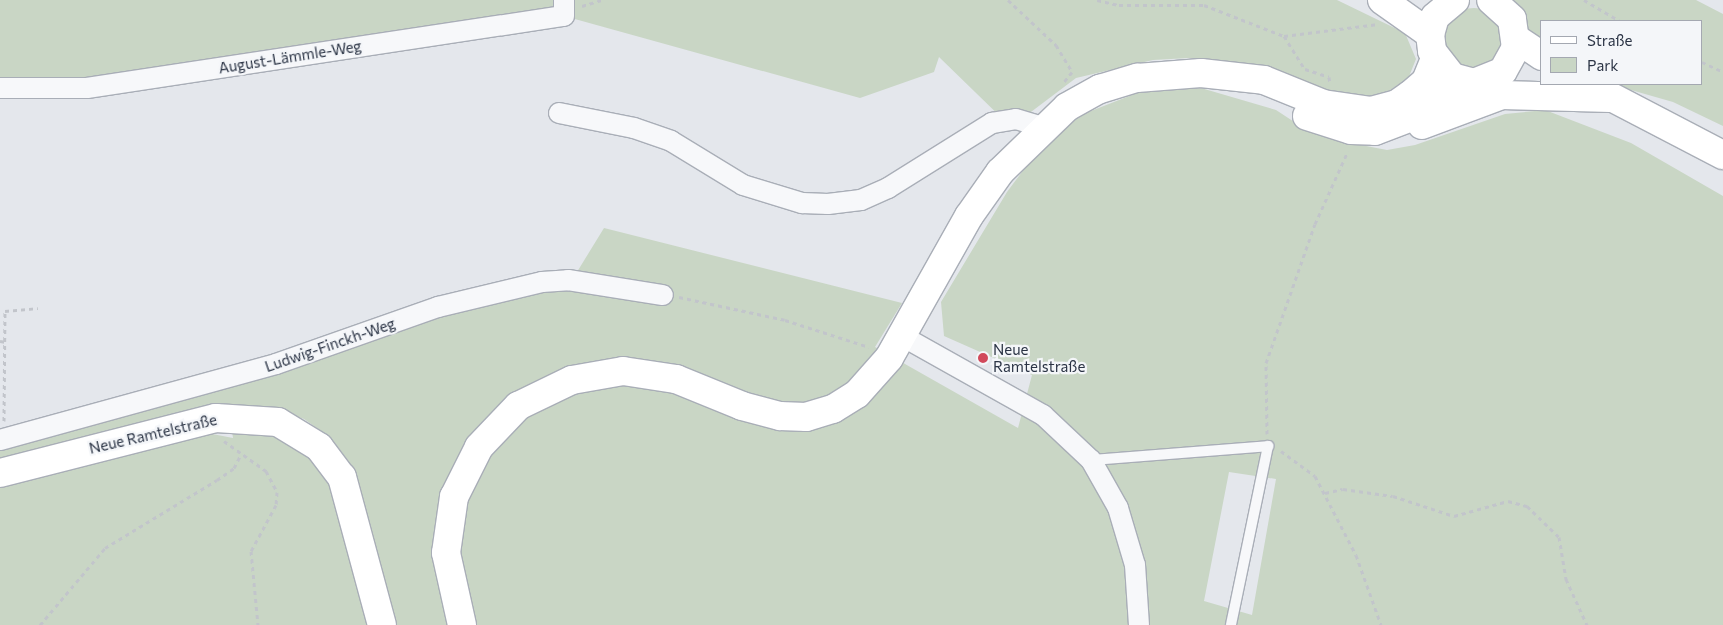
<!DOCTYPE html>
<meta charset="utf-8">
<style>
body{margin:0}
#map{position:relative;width:1723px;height:625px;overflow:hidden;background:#e4e7ec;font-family:Commissioner,sans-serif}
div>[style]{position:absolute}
.green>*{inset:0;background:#c9d6c5}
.round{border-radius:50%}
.path>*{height:3px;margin-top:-1.5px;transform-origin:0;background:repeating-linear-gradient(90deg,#c2c5cb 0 4px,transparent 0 8px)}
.roads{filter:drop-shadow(1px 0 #a9aeb7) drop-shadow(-1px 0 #a9aeb7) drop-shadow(0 1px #a9aeb7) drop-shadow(0 -1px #a9aeb7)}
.service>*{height:10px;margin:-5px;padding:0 5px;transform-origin:5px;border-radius:5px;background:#f7f8fa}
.minor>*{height:20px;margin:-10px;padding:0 10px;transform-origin:10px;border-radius:10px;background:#f7f8fa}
.secondary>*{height:28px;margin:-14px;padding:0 14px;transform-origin:14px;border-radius:14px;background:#fff}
.dots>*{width:14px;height:14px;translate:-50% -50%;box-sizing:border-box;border:2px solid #f4f6f9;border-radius:50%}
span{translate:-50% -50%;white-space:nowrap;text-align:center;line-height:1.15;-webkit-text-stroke:4.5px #f4f6f9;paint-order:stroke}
.street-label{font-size:15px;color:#2b3445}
.poi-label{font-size:15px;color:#2b3445}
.left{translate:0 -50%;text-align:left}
.legend{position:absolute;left:1540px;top:20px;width:162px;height:65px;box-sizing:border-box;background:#f4f6f9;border:1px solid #a4a8b1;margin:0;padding:6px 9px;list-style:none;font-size:15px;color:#2b3445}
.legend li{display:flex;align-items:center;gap:10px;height:25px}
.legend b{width:25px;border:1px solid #a4a8b1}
</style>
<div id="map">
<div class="green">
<i style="clip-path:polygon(0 0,1337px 0,1405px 33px,1416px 59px,1408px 79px,1377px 98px,1342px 96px,1242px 63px,1189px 58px,1153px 60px,1076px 78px,1011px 127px,939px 57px,934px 72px,860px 98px,564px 16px,87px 88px,0 88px)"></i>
<i style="clip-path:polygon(1514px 0,1696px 0,1723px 14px,1723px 126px,1673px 102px,1610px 84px,1702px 84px,1702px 21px,1542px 21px,1542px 46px,1525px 28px)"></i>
<i class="round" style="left:1444px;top:8px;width:60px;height:60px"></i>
<i style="clip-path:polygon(evenodd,1201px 88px,1276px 110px,1308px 131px,1335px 140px,1387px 150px,1415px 145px,1505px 114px,1545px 110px,1631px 143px,1723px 196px,1723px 625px,395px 625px,349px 462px,331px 438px,304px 419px,271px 407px,226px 406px,0 464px,0 446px,312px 362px,444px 312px,569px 285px,604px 228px,902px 303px,875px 347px,1018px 428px,1032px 375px,944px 336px,941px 302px,1007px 192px,1039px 149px,1073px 118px,1137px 93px,1201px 88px,1229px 472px,1276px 479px,1252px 615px,1204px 601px,1229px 472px)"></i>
<i style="clip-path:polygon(232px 431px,269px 433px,288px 440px,317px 465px,331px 486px,370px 625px,0 625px,0 482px,202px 432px,233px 438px)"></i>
</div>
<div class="path">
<i style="left:1008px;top:0;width:66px;rotate:43.2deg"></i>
<i style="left:1056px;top:45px;width:31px;rotate:59deg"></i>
<i style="left:1072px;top:72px;width:13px;rotate:129deg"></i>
<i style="left:1097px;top:0;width:23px;rotate:13deg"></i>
<i style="left:1119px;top:5px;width:85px"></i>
<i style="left:1204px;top:5px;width:86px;rotate:21.2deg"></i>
<i style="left:1284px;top:36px;width:39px;rotate:58deg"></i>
<i style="left:1305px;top:69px;width:25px;rotate:18deg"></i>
<i style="left:1329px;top:77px;width:7px;rotate:82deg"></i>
<i style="left:1584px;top:0;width:42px;rotate:30.3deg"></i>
<i style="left:582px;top:6px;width:21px;rotate:-17deg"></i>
<i style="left:1284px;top:36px;width:95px;rotate:-7.3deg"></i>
<i style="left:1702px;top:62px;width:23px;rotate:25deg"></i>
<i style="left:679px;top:297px;width:108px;rotate:12.2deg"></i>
<i style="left:785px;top:320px;width:88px;rotate:17.8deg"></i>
<i style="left:0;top:341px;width:6px;rotate:9deg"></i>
<i style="left:4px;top:421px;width:110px;rotate:-89.5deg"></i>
<i style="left:5px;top:311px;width:33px;rotate:-5deg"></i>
<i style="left:1267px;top:434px;width:71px;rotate:-90.8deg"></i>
<i style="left:1266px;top:363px;width:147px;rotate:-70.6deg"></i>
<i style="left:1315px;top:224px;width:80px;rotate:-65.7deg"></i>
<i style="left:224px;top:441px;width:52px;rotate:35.5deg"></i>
<i style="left:266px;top:471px;width:24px;rotate:62deg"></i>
<i style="left:277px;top:492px;width:13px;rotate:94deg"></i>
<i style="left:276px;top:505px;width:52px;rotate:118.5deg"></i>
<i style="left:251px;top:551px;width:74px;rotate:84.6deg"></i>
<i style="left:1281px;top:451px;width:42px;rotate:36.3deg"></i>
<i style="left:1315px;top:476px;width:89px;rotate:62.6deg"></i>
<i style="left:1356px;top:555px;width:74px;rotate:70.3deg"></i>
<i style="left:1325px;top:493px;width:18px;rotate:-13deg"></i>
<i style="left:1343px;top:489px;width:50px;rotate:8deg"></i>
<i style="left:1393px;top:496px;width:64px;rotate:18.2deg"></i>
<i style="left:1454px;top:516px;width:56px;rotate:-15.5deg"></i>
<i style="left:1508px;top:501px;width:20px;rotate:15deg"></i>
<i style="left:1527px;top:506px;width:45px;rotate:44.1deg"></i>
<i style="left:1559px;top:537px;width:43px;rotate:80.5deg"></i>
<i style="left:1566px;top:579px;width:51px;rotate:65.5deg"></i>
<i style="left:40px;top:625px;width:101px;rotate:-49.8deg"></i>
<i style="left:105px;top:548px;width:131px;rotate:-31.3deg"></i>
<i style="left:217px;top:480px;width:21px;rotate:-35deg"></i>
<i style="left:234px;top:468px;width:16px;rotate:-63deg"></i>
</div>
<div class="roads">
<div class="service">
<i style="left:1091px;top:460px;width:178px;rotate:-4.5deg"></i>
<i style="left:1268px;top:446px;width:183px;rotate:101.7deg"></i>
</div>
<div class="minor">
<i style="left:0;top:88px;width:87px"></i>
<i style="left:87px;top:88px;width:482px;rotate:-8.6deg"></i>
<i style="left:564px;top:16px;width:16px;rotate:-90deg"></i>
<i style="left:559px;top:113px;width:76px;rotate:11.3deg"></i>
<i style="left:634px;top:128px;width:39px;rotate:19deg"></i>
<i style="left:671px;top:141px;width:84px;rotate:31.4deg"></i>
<i style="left:743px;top:185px;width:62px;rotate:17deg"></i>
<i style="left:802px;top:203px;width:26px;rotate:2deg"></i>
<i style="left:828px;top:204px;width:33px;rotate:-7deg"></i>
<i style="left:861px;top:200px;width:30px;rotate:-24deg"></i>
<i style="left:888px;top:188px;width:123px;rotate:-32deg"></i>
<i style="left:992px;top:123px;width:24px;rotate:-9deg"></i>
<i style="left:1016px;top:119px;width:28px;rotate:17deg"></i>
<i style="left:902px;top:336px;width:162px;rotate:29.3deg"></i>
<i style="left:1043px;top:415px;width:66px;rotate:43.2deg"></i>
<i style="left:1091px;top:460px;width:55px;rotate:60.6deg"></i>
<i style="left:1118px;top:508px;width:59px;rotate:73.4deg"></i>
<i style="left:1135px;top:565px;width:60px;rotate:86.2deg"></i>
<i style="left:0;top:440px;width:286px;rotate:-15.4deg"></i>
<i style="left:276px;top:364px;width:172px;rotate:-19.4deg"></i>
<i style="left:438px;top:307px;width:107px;rotate:-13.5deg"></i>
<i style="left:542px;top:282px;width:26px;rotate:-4deg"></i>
<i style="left:568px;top:280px;width:96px;rotate:9deg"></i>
</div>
<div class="secondary">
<i style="left:1382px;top:0;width:59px;rotate:35.3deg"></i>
<i style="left:1455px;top:0;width:26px;rotate:140deg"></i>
<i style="left:1435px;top:17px;width:18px;rotate:106deg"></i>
<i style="left:1430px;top:34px;width:17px;rotate:83deg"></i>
<i style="left:1432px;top:51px;width:33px;rotate:52deg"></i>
<i style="left:1452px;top:77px;width:23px;rotate:15deg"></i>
<i style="left:1474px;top:83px;width:31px;rotate:-22deg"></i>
<i style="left:1503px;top:71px;width:26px;rotate:-61deg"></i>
<i style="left:1516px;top:48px;width:29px;rotate:-98deg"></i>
<i style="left:1512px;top:19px;width:28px;rotate:-138deg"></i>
<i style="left:1518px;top:40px;width:29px;rotate:34deg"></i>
<i style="left:1596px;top:89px;width:143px;rotate:27.5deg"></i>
<i style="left:1307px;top:116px;width:46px;rotate:17.7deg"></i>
<i style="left:1351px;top:130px;width:24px;rotate:2deg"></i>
<i style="left:1375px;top:131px;width:47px;rotate:-21.1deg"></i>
<i style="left:1419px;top:114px;width:55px;rotate:-35.4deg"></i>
<i style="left:1422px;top:125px;width:85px;rotate:-20.6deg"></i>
<i style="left:1502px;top:95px;width:108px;rotate:1.6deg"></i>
<i style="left:0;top:473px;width:223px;rotate:-14.3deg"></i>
<i style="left:216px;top:418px;width:62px;rotate:3.7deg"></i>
<i style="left:278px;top:422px;width:48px;rotate:31.4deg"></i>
<i style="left:319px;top:447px;width:38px;rotate:53deg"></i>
<i style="left:342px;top:477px;width:153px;rotate:74.9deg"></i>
<i style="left:462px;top:625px;width:74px;rotate:-102.5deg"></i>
<i style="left:446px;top:553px;width:57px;rotate:-81.9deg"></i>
<i style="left:454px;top:497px;width:56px;rotate:-63.4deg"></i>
<i style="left:479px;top:447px;width:57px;rotate:-46.4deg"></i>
<i style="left:518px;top:406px;width:60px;rotate:-25.7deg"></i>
<i style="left:572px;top:380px;width:52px;rotate:-10deg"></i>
<i style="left:623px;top:371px;width:54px;rotate:8.6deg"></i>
<i style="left:676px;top:379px;width:71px;rotate:22.2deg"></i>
<i style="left:742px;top:406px;width:39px;rotate:15deg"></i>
<i style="left:780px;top:416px;width:26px;rotate:2deg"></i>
<i style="left:806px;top:417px;width:28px;rotate:-17deg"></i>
<i style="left:833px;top:409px;width:28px;rotate:-32deg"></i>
<i style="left:857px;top:394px;width:48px;rotate:-48.4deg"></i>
<i style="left:889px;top:358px;width:163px;rotate:-60.6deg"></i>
<i style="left:969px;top:216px;width:54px;rotate:-54.8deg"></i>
<i style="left:1000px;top:172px;width:93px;rotate:-44.1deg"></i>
<i style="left:1067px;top:107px;width:38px;rotate:-29deg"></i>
<i style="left:1100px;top:89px;width:39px;rotate:-17deg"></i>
<i style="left:1137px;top:78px;width:64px;rotate:-4.5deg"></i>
<i style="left:1201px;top:73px;width:63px;rotate:6.3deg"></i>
<i style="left:1264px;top:80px;width:64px;rotate:22.1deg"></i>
<i style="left:1323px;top:104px;width:49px;rotate:8.3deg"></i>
<i style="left:1371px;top:111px;width:27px;rotate:-15deg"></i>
<i style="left:1397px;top:104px;width:16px;rotate:-35deg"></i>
<i style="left:1410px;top:95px;width:21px;rotate:-41deg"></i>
<i style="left:1426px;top:81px;width:24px;rotate:-68deg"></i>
</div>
</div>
<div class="dots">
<i style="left:983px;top:358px;background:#d1495b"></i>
</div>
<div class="street-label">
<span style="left:290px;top:57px;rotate:-9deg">August-Lämmle-Weg</span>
<span style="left:330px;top:345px;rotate:-19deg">Ludwig-Finckh-Weg</span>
<span style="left:153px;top:434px;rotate:-13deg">Neue Ramtelstraße</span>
</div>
<div class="poi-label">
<span class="left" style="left:993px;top:358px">Neue<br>Ramtelstraße</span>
</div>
<ul class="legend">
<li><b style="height:6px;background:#fff"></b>Straße</li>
<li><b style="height:14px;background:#c9d6c5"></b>Park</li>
</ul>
</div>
